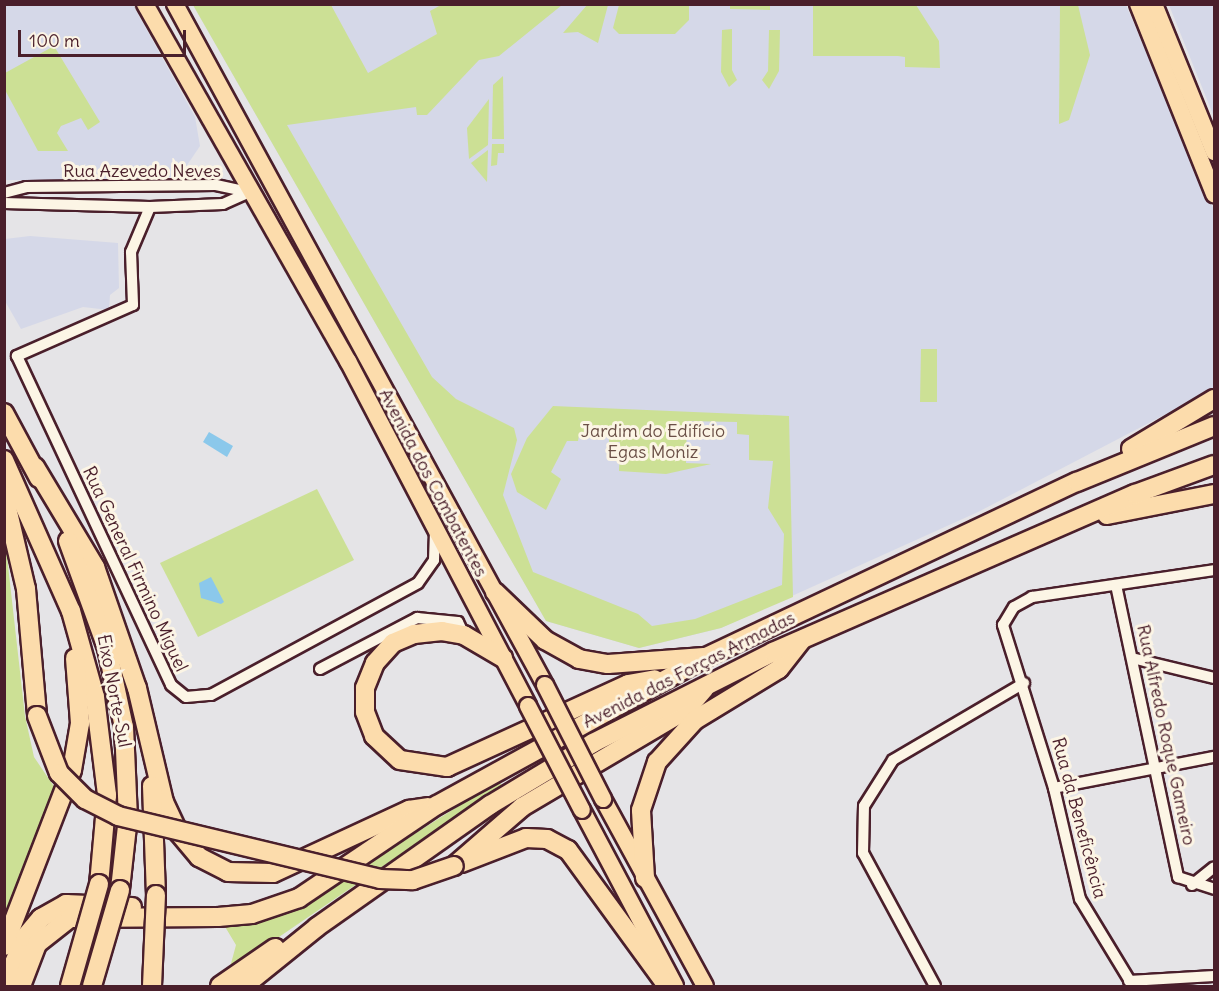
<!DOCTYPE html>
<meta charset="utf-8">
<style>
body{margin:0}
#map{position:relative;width:1219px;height:991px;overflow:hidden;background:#e5e4e7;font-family:Delius,sans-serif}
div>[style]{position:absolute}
.built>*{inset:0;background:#d5d8e8}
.green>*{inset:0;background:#cce095}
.water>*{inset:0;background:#8bc8eb}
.roads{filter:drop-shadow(2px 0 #4a1f2b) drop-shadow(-2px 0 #4a1f2b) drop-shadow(0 2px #4a1f2b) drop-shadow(0 -2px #4a1f2b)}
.minor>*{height:10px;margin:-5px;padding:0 5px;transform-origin:5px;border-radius:5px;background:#fcf5e5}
.primary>*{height:16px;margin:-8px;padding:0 8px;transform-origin:8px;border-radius:8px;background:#fcdcac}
.trunk>*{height:18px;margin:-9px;padding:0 9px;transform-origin:9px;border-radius:9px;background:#fcdcac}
.bridges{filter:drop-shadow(2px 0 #4a1f2b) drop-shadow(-2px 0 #4a1f2b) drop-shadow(0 2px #4a1f2b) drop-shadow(0 -2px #4a1f2b)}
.primary-bridge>*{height:16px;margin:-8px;padding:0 8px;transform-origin:8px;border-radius:8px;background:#fcdcac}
.trunk-bridge>*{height:18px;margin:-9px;padding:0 9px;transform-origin:9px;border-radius:9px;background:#fcdcac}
span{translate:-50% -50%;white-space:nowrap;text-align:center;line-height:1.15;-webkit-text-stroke:6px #fcf5e5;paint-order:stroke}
.street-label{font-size:18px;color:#4a1f2b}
.park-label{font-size:18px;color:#6a4f46}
.frame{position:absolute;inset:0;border:6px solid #4a1f2b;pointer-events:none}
.scale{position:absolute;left:18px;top:30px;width:168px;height:27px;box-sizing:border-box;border:3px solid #4a1f2b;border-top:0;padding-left:8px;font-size:18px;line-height:21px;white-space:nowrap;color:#4a1f2b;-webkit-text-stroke:4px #fcf5e5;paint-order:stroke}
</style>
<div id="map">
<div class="built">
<i style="clip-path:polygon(4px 5px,133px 5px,195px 117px,200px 146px,181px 174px,158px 180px,5px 180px)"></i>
<i style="clip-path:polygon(193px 5px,1126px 5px,1214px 210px,1214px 389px,978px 512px,721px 628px,639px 648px,546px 621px)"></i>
<i style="clip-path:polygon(1169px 5px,1214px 5px,1214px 117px)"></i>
<i style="clip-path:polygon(30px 236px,118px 243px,119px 288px,110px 295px,109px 310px,83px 307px,21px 329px,5px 301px,5px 239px)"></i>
</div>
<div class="green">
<i style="clip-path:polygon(193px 5px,331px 5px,368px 73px,437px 34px,430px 11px,441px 5px,562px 5px,499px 56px,479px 60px,427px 115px,417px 115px,416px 107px,287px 125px,432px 377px,456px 399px,514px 428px,517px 440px,503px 495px,533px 572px,638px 614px,652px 626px,695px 619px,782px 585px,784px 534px,768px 508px,773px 461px,749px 460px,749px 435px,737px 434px,737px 422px,687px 421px,686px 463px,711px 464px,666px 474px,619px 471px,620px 442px,609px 442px,609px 435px,579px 435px,578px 441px,567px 441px,551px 472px,561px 479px,546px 510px,517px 492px,511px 474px,527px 438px,553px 406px,789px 416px,793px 597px,721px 628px,639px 648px,546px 621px)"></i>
<i style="clip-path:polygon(587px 5px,608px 5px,598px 43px,578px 32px,563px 33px)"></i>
<i style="clip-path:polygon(619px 5px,689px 5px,689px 20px,675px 34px,619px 34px,613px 28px)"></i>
<i style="clip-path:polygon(730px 5px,770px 5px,770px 10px,730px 9px)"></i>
<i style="clip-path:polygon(813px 5px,916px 5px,939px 41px,940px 68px,905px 67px,905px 57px,898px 56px,813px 56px)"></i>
<i style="clip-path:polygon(1060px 5px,1078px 5px,1090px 55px,1069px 120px,1059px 124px)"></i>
<i style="clip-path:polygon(732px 29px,732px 70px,737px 80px,729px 87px,721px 72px,722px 30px)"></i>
<i style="clip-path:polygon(769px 30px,780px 30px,779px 71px,769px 89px,762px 80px,768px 71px)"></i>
<i style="clip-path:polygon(54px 46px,100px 122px,88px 130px,81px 118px,61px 126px,57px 133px,68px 151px,38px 151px,5px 90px,5px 73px)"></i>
<i style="clip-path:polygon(503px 76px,504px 139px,492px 139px,493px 85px)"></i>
<i style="clip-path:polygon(489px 99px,488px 145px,469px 159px,467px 128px)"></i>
<i style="clip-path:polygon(492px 144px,504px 144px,504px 153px,498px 153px,497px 165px,491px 166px)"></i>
<i style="clip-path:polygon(488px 150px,487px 182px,471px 163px)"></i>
<i style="clip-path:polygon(921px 349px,937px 349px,937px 402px,920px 402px)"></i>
<i style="clip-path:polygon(317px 489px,354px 560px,198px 637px,160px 563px)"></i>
<i style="clip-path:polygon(4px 530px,25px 716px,34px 757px,57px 791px,5px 925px)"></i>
<i style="clip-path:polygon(498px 781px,502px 785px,229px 971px,236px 945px,224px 925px,284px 913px,312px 899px)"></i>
</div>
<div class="water">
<i style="clip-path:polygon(209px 432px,233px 446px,227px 457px,203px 442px)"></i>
<i style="clip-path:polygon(211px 577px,224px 602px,221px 604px,201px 598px,199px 583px)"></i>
</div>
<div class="roads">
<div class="minor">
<i style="left:4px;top:193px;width:23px;rotate:-15deg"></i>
<i style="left:26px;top:187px;width:190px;rotate:-0.6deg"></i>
<i style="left:216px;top:185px;width:35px;rotate:12deg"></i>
<i style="left:4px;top:203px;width:146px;rotate:1.6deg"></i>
<i style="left:150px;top:207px;width:73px;rotate:-2.4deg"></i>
<i style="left:223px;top:204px;width:30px;rotate:-24deg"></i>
<i style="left:150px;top:207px;width:49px;rotate:112.9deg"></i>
<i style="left:131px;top:252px;width:53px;rotate:87.8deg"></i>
<i style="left:133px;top:305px;width:127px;rotate:156.3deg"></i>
<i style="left:17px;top:356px;width:363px;rotate:64.9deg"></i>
<i style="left:171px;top:685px;width:19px;rotate:39deg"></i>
<i style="left:186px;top:697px;width:25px;rotate:-5deg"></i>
<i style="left:211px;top:695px;width:235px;rotate:-28.4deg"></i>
<i style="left:418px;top:583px;width:28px;rotate:-55deg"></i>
<i style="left:434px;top:560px;width:27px;rotate:-88deg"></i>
<i style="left:1116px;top:585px;width:299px;rotate:78deg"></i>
<i style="left:1178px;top:877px;width:38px;rotate:18deg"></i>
<i style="left:1136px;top:659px;width:80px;rotate:13.7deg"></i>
<i style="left:320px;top:669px;width:110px;rotate:-27.7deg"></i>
<i style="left:417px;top:618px;width:41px;rotate:5.6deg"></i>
<i style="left:458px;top:622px;width:14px;rotate:65deg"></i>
<i style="left:1054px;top:788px;width:163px;rotate:-11deg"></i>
<i style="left:1192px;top:885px;width:28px;rotate:-39deg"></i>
<i style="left:1129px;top:981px;width:85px;rotate:-3.4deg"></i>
<i style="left:935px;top:986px;width:151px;rotate:-118.4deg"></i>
<i style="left:863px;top:853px;width:47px;rotate:-88.8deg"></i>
<i style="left:864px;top:806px;width:54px;rotate:-57.8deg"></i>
<i style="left:893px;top:760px;width:152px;rotate:-30.4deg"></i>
<i style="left:1133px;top:986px;width:102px;rotate:-121.3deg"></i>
<i style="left:1080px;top:899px;width:114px;rotate:-103.2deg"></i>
<i style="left:1054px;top:788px;width:171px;rotate:-107.4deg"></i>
<i style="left:1003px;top:625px;width:21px;rotate:-59deg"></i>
<i style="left:1014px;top:607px;width:21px;rotate:-29deg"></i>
<i style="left:1032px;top:597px;width:184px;rotate:-8.4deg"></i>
</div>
<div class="primary">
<i style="left:145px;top:4px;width:411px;rotate:60.4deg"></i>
<i style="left:348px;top:361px;width:389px;rotate:62.4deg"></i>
<i style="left:175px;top:4px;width:775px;rotate:61.48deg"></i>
<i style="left:1138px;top:4px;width:205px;rotate:68.2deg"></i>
<i style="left:1154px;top:4px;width:160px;rotate:67.9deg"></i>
<i style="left:603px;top:799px;width:213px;rotate:61.4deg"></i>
<i style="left:582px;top:810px;width:199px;rotate:62.1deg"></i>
</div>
<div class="trunk">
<i style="left:4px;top:413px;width:74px;rotate:61.7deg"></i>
<i style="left:1131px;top:449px;width:97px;rotate:-31.1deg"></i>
<i style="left:4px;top:460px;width:165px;rotate:66.1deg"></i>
<i style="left:71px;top:611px;width:89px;rotate:74.4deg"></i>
<i style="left:95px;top:697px;width:99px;rotate:83deg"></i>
<i style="left:107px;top:795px;width:89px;rotate:95.1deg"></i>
<i style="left:35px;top:467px;width:117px;rotate:59deg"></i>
<i style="left:95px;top:567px;width:128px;rotate:70.9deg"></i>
<i style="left:137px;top:688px;width:117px;rotate:76.7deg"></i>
<i style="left:164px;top:802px;width:33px;rotate:65deg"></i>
<i style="left:178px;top:832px;width:33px;rotate:50deg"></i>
<i style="left:199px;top:857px;width:33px;rotate:27deg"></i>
<i style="left:228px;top:872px;width:45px;rotate:1.3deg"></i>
<i style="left:273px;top:873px;width:150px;rotate:-24.9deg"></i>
<i style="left:409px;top:810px;width:19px;rotate:-9deg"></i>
<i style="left:4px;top:495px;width:97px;rotate:76.8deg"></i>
<i style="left:26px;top:589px;width:127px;rotate:85deg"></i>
<i style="left:1107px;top:515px;width:109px;rotate:-11.1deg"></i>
<i style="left:68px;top:541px;width:114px;rotate:70deg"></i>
<i style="left:107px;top:648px;width:81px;rotate:77.9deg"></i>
<i style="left:124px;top:727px;width:90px;rotate:87.5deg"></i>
<i style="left:128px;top:817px;width:73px;rotate:96.3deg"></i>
<i style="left:495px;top:592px;width:69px;rotate:43.8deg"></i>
<i style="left:545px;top:640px;width:39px;rotate:29deg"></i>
<i style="left:579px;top:659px;width:29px;rotate:10deg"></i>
<i style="left:608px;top:664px;width:96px;rotate:-4.2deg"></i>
<i style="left:503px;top:658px;width:45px;rotate:-149.5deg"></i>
<i style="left:464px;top:635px;width:22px;rotate:-170deg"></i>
<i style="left:442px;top:631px;width:28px;rotate:174deg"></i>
<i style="left:414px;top:634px;width:23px;rotate:157deg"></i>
<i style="left:393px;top:643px;width:27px;rotate:132deg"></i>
<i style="left:375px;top:663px;width:27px;rotate:112deg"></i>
<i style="left:365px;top:688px;width:24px;rotate:90deg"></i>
<i style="left:365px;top:712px;width:26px;rotate:69deg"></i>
<i style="left:374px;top:736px;width:35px;rotate:43deg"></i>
<i style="left:400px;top:760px;width:48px;rotate:8.5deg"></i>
<i style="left:447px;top:767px;width:199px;rotate:-24.6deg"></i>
<i style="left:628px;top:684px;width:27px;rotate:-10deg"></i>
<i style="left:152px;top:786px;width:109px;rotate:87.9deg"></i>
<i style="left:461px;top:863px;width:70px;rotate:-21deg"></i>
<i style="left:526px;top:838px;width:21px;rotate:3deg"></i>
<i style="left:547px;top:839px;width:24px;rotate:28deg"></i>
<i style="left:568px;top:850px;width:168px;rotate:53.9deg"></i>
<i style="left:454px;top:866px;width:90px;rotate:-40.9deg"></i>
<i style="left:522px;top:807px;width:191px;rotate:-30.6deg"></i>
<i style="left:686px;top:710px;width:28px;rotate:-49deg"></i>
<i style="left:645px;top:878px;width:68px;rotate:-93.4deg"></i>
<i style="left:641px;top:810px;width:51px;rotate:-71.6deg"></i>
<i style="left:657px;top:762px;width:57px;rotate:-47.9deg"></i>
<i style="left:695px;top:720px;width:98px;rotate:-31.3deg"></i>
<i style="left:779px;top:669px;width:36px;rotate:-52deg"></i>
<i style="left:4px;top:946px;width:189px;rotate:-68.9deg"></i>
<i style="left:72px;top:770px;width:48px;rotate:-80.3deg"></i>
<i style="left:80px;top:723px;width:65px;rotate:-94.4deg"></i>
<i style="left:4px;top:986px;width:53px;rotate:-66.8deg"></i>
<i style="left:25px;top:937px;width:25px;rotate:-50deg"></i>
<i style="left:41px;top:918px;width:29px;rotate:-29deg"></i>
<i style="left:66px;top:904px;width:66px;rotate:2.6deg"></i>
<i style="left:21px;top:986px;width:45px;rotate:-69.1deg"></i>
<i style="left:37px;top:944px;width:42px;rotate:-38.2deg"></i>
<i style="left:70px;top:918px;width:148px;rotate:-0.4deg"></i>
<i style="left:218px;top:917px;width:34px;rotate:-5deg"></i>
<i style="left:252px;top:914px;width:50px;rotate:-18.8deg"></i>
<i style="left:299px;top:898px;width:166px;rotate:-34deg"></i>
<i style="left:437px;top:805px;width:307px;rotate:-28.8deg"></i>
<i style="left:706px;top:657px;width:410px;rotate:-25.3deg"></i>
<i style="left:1077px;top:482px;width:148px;rotate:-22.2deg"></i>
<i style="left:220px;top:986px;width:67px;rotate:-34.6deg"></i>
<i style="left:244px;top:986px;width:94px;rotate:-38.9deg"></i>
<i style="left:317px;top:927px;width:212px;rotate:-35.2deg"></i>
<i style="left:490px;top:805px;width:120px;rotate:-31deg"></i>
<i style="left:593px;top:743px;width:202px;rotate:-26.8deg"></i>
<i style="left:773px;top:652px;width:395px;rotate:-23.6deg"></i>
<i style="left:1135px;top:494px;width:84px;rotate:-20.2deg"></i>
</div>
</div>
<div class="bridges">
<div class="primary-bridge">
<i style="left:545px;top:685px;width:128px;rotate:63deg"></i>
<i style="left:528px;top:706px;width:117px;rotate:62.6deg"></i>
</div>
<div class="trunk-bridge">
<i style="left:37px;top:716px;width:61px;rotate:68.9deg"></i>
<i style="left:59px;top:773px;width:37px;rotate:45deg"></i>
<i style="left:85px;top:799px;width:37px;rotate:27deg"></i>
<i style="left:118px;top:816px;width:269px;rotate:13.5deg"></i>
<i style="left:380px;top:879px;width:33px;rotate:2deg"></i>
<i style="left:413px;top:880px;width:43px;rotate:-18.9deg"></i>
<i style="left:70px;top:986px;width:106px;rotate:-74.1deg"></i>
<i style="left:92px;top:986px;width:100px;rotate:-73.7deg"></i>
<i style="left:152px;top:986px;width:91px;rotate:-87.5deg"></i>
</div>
</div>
<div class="street-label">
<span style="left:142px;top:171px">Rua Azevedo Neves</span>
<span style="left:433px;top:483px;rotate:62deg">Avenida dos Combatentes</span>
<span style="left:135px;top:569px;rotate:65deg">Rua General Firmino Miguel</span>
<span style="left:689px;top:670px;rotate:-27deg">Avenida das Forças Armadas</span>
<span style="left:114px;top:691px;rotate:79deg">Eixo Norte-Sul</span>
<span style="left:1166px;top:735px;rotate:78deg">Rua Alfredo Roque Gameiro</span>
<span style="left:1079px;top:818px;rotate:75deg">Rua da Beneficência</span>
</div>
<div class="park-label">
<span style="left:653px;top:442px">Jardim do Edifício<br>Egas Moniz</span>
</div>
<div class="frame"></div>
<div class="scale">100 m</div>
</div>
